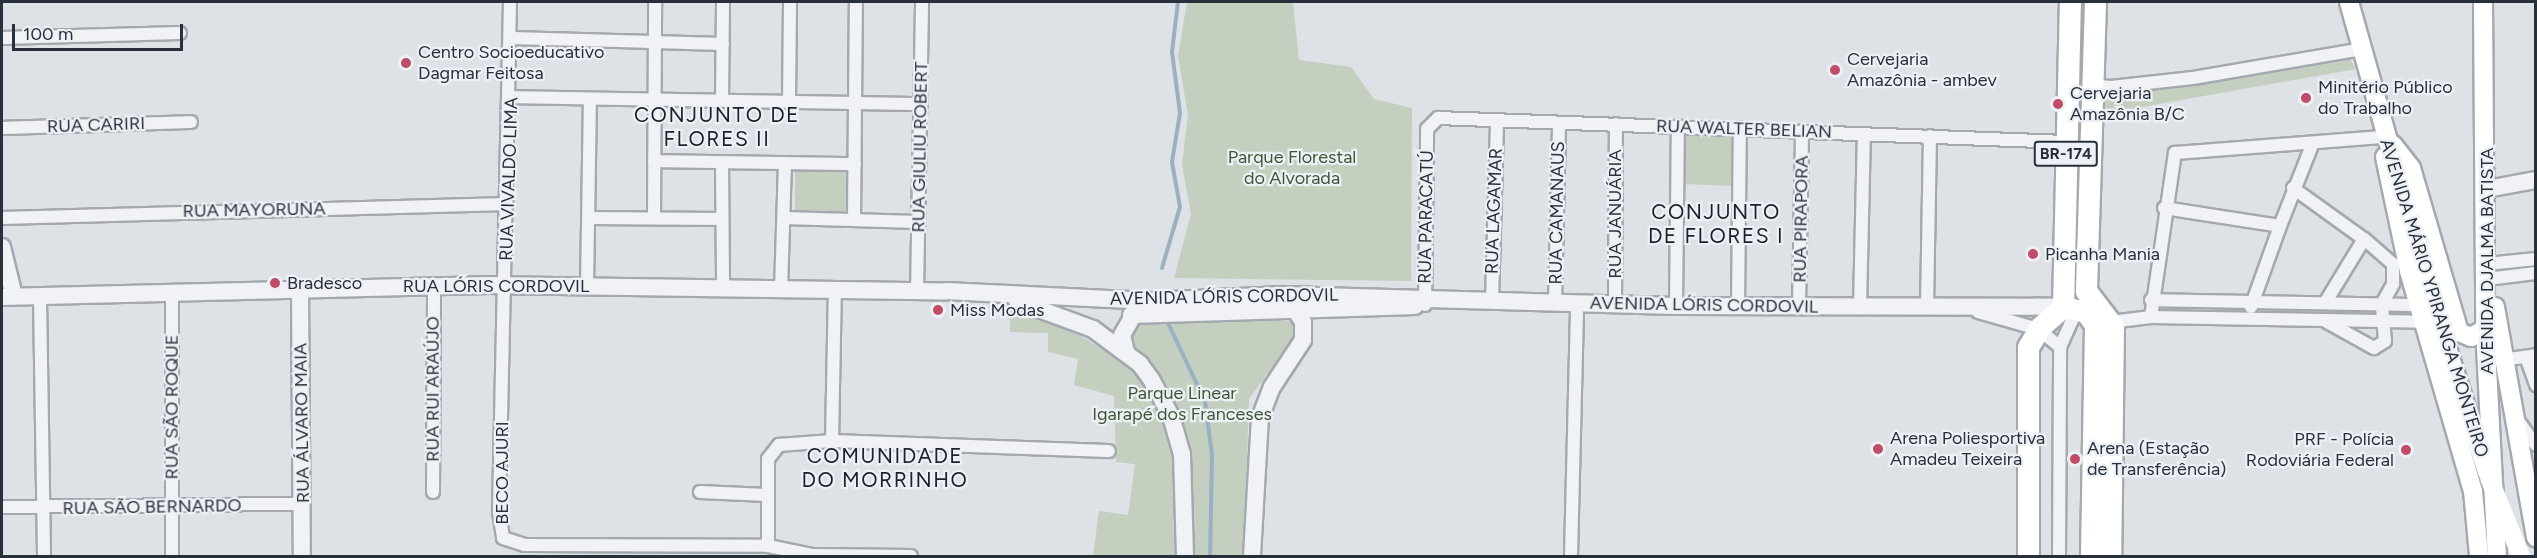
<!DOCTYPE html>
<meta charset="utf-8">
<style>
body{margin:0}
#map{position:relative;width:2537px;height:558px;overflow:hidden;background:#dee1e6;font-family:Figtree,sans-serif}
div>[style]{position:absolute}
.green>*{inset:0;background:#c4cfbf}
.stream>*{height:4px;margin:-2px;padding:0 2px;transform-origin:2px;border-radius:2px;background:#9bb1c3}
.roads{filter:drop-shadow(2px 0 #a4a8af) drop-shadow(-2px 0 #a4a8af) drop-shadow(0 2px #a4a8af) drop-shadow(0 -2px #a4a8af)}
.minor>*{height:12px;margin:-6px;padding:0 6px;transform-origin:6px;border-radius:6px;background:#f0f2f5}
.tertiary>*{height:16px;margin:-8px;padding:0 8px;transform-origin:8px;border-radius:8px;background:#f0f2f5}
.secondary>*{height:18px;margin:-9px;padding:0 9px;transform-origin:9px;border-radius:9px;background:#fff}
.trunk>*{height:21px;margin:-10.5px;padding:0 10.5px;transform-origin:10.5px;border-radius:10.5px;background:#fff}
.secondary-bridge>*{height:18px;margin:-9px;padding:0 9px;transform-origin:9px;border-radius:9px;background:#fff}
.dots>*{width:16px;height:16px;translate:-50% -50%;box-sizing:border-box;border:3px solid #edf0f4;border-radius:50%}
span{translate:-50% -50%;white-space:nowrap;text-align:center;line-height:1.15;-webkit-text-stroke:4.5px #edf0f4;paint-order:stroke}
.shield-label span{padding:2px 4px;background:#edf0f4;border:2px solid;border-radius:4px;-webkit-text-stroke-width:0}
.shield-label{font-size:16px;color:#28303b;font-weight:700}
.poi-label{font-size:18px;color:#28303b}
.left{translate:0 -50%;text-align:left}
.right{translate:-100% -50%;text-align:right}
.street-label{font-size:18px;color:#28303b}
.park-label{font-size:18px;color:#3f5637}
.quarter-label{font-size:21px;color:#1b222c;letter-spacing:1.5px}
.frame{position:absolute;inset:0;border:3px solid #28303b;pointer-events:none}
.scale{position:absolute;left:12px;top:24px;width:171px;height:27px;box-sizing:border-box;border:3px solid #28303b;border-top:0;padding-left:8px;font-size:18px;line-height:21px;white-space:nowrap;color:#28303b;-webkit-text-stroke:4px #edf0f4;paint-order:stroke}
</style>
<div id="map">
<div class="green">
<i style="clip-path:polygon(1187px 2px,1293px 2px,1299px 60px,1351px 67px,1374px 99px,1412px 108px,1411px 281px,1174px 278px,1191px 214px,1182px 165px,1188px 115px,1178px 56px)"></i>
<i style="clip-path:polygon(2346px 52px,2356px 69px,2103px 114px,2104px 91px)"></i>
<i style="clip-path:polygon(1677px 122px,1737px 124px,1739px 186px,1677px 184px)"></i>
<i style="clip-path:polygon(795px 166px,849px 167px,849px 216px,795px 215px)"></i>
<i style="clip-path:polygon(994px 304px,1065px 326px,1127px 365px,1133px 344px,1129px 331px,1138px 321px,1294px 321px,1294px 337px,1249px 399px,1244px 556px,1093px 556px,1099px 511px,1128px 515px,1135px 464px,1116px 462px,1114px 396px,1074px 385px,1078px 359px,1048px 352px,1048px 333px,1010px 332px,1010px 320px)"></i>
</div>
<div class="stream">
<i style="left:1162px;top:268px;width:64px;rotate:-73.6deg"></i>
<i style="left:1180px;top:207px;width:46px;rotate:-100.1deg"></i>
<i style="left:1172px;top:162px;width:50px;rotate:-80.7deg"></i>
<i style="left:1180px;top:113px;width:62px;rotate:-97.5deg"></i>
<i style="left:1172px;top:52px;width:50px;rotate:-83.2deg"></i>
<i style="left:1167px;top:321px;width:89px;rotate:64.6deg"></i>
<i style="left:1205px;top:401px;width:55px;rotate:82.7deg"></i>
<i style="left:1212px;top:456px;width:100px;rotate:91.1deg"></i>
</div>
<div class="roads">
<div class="minor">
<i style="left:510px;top:2px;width:510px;rotate:91.24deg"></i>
<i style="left:499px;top:512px;width:26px;rotate:81deg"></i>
<i style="left:503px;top:538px;width:22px;rotate:18deg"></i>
<i style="left:524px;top:545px;width:244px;rotate:0.2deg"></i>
<i style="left:768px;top:546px;width:46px;rotate:11.3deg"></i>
<i style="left:813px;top:555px;width:98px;rotate:0.6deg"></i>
<i style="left:2px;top:38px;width:178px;rotate:-1.6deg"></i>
<i style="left:512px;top:38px;width:211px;rotate:1.6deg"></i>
<i style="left:2093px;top:77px;width:11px;rotate:56deg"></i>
<i style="left:2099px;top:86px;width:12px;rotate:5deg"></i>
<i style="left:2111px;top:87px;width:82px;rotate:-6.3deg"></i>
<i style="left:2193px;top:78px;width:171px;rotate:-9.7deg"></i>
<i style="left:511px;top:97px;width:410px;rotate:1deg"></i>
<i style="left:722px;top:100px;width:98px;rotate:-89.4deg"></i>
<i style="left:789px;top:101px;width:99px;rotate:-89.4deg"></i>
<i style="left:2px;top:128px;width:189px;rotate:-1.8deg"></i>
<i style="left:654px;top:161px;width:201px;rotate:0.9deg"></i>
<i style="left:722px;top:163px;width:126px;rotate:89.5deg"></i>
<i style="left:2293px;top:188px;width:87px;rotate:35.7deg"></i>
<i style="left:2364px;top:239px;width:75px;rotate:121.4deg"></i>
<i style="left:2164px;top:208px;width:117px;rotate:8.8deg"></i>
<i style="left:2280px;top:226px;width:87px;rotate:-68.4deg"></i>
<i style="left:654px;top:217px;width:215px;rotate:-89.7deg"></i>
<i style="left:2px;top:218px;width:505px;rotate:-1.59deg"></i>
<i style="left:589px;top:218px;width:133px;rotate:0.4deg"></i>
<i style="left:784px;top:218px;width:134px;rotate:1.7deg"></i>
<i style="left:854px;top:220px;width:218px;rotate:-89.5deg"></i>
<i style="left:2487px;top:264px;width:49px;rotate:-5.8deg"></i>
<i style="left:2487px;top:279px;width:49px;rotate:-7deg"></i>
<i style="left:587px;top:287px;width:188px;rotate:-89.1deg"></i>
<i style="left:781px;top:290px;width:127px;rotate:-88.2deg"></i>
<i style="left:917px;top:292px;width:290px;rotate:-89deg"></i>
<i style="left:40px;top:298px;width:258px;rotate:89.1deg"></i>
<i style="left:2151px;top:300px;width:268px;rotate:1.1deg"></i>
<i style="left:1492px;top:302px;width:182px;rotate:-88.4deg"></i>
<i style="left:1555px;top:303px;width:180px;rotate:-88.7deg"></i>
<i style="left:1615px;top:304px;width:180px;rotate:-89.7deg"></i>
<i style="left:1425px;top:305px;width:176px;rotate:-89.3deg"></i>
<i style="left:1427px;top:129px;width:16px;rotate:-45deg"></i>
<i style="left:1438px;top:118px;width:629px;rotate:2.19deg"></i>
<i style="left:1676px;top:306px;width:180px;rotate:-89.4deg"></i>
<i style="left:1738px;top:306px;width:178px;rotate:-89.4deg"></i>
<i style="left:1799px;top:306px;width:175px;rotate:-89deg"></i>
<i style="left:1860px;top:307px;width:173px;rotate:-88.7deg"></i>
<i style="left:1927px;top:307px;width:171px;rotate:-89deg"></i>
<i style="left:2251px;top:307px;width:86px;rotate:-70.3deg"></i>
<i style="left:1978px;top:312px;width:62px;rotate:15.8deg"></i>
<i style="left:2038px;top:329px;width:28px;rotate:39deg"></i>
<i style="left:2151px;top:317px;width:166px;rotate:-81.7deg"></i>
<i style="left:2175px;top:153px;width:211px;rotate:-4.4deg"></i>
<i style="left:2111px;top:322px;width:40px;rotate:-7.1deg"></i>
<i style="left:2151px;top:317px;width:273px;rotate:1deg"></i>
<i style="left:2327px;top:322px;width:54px;rotate:29deg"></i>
<i style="left:2374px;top:348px;width:13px;rotate:-32deg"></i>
<i style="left:2385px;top:341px;width:37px;rotate:-95deg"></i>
<i style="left:2382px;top:304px;width:23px;rotate:-61deg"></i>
<i style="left:2393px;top:284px;width:20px;rotate:-90deg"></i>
<i style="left:2393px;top:264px;width:38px;rotate:-139deg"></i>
<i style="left:2526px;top:357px;width:30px;rotate:70deg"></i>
<i style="left:2502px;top:360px;width:34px;rotate:-8deg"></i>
<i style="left:2514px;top:415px;width:37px;rotate:54deg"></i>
<i style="left:832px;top:441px;width:151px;rotate:-88.9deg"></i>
<i style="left:433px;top:492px;width:206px;rotate:-89.7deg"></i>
<i style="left:700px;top:492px;width:67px;rotate:2.6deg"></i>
<i style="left:2px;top:507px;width:301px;rotate:-0.6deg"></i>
<i style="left:768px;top:546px;width:87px;rotate:-90deg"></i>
<i style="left:768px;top:459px;width:18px;rotate:-52deg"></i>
<i style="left:779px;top:445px;width:53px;rotate:-4.3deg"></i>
<i style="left:832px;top:441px;width:277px;rotate:2.1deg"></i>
<i style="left:172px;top:556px;width:263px;rotate:-90deg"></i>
<i style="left:1571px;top:556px;width:253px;rotate:-88.6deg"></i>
<i style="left:2059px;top:556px;width:209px;rotate:-89.7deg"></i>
<i style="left:2060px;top:347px;width:44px;rotate:-65.8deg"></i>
</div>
<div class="tertiary">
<i style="left:2487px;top:189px;width:50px;rotate:-10.4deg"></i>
<i style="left:2px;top:247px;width:50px;rotate:76.2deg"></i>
<i style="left:300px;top:289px;width:267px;rotate:89.6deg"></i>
<i style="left:2px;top:297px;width:487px;rotate:-1.4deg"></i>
<i style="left:489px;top:285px;width:457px;rotate:0.8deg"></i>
<i style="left:946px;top:291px;width:204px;rotate:2.8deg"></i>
<i style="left:1150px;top:301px;width:133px;rotate:-2.6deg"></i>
<i style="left:1283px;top:295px;width:393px;rotate:1.6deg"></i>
<i style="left:1676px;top:306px;width:387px;rotate:0.1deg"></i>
<i style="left:1017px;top:301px;width:81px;rotate:20.2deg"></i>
<i style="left:1093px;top:329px;width:59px;rotate:36.7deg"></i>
<i style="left:1140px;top:364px;width:19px;rotate:54deg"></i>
<i style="left:1151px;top:379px;width:42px;rotate:61.6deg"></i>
<i style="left:1171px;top:416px;width:40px;rotate:74deg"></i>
<i style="left:1182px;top:454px;width:102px;rotate:88.3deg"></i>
<i style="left:1131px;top:315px;width:284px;rotate:-1.8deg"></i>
<i style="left:1126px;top:352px;width:17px;rotate:-103deg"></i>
<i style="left:1122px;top:335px;width:30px;rotate:-60deg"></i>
<i style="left:1252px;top:556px;width:138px;rotate:-86.7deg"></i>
<i style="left:1260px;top:418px;width:33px;rotate:-69deg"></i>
<i style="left:1272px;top:387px;width:56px;rotate:-56.6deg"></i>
<i style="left:1303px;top:340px;width:18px;rotate:-90deg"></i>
<i style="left:1303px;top:322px;width:20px;rotate:-123deg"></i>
</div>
<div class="secondary">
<i style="left:2349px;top:2px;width:350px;rotate:74.3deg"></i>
<i style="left:2444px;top:339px;width:140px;rotate:72.1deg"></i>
<i style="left:2483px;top:2px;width:327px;rotate:89.6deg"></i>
<i style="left:2485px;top:329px;width:227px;rotate:87deg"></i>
<i style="left:2393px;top:145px;width:29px;rotate:52deg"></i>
<i style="left:2411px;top:168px;width:171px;rotate:73.7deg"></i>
<i style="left:2459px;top:332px;width:13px;rotate:23deg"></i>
<i style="left:2471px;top:337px;width:16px;rotate:-30deg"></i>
<i style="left:2385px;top:157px;width:116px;rotate:78.1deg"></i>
<i style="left:2409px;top:271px;width:229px;rotate:73.8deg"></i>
<i style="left:2473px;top:491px;width:65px;rotate:84.7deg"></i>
<i style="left:2495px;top:307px;width:234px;rotate:79.9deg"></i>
</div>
<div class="trunk">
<i style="left:2095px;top:2px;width:289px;rotate:91.8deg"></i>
<i style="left:2086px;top:291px;width:44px;rotate:52.4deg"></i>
<i style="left:2113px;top:326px;width:230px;rotate:90.7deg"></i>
<i style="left:2063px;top:307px;width:305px;rotate:-88.7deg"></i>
<i style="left:2063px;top:307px;width:24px;rotate:12deg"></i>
<i style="left:2086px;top:312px;width:16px;rotate:55deg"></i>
<i style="left:2095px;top:325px;width:231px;rotate:91deg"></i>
<i style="left:2028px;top:556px;width:209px;rotate:-90deg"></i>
<i style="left:2028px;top:347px;width:23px;rotate:-59deg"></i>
<i style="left:2040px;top:327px;width:30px;rotate:-41deg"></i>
</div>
</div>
<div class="secondary-bridge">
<i style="left:2489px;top:478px;width:84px;rotate:67.7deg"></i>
</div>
<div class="dots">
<i style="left:406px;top:63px;background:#c14c65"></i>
<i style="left:1835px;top:70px;background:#c14c65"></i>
<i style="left:2306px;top:98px;background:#c14c65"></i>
<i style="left:2058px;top:104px;background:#c14c65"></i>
<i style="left:2033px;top:254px;background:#c14c65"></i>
<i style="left:275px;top:283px;background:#c14c65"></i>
<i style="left:938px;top:310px;background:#c14c65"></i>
<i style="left:1878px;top:449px;background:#c14c65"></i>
<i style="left:2406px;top:450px;background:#c14c65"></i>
<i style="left:2075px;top:459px;background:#c14c65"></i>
</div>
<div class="shield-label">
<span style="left:2066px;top:154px">BR-174</span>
</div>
<div class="poi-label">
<span class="left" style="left:418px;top:63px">Centro Socioeducativo<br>Dagmar Feitosa</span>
<span class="left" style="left:1847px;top:70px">Cervejaria<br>Amazônia - ambev</span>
<span class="left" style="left:2318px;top:98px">Minitério Público<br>do Trabalho</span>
<span class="left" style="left:2070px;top:104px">Cervejaria<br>Amazônia B/C</span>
<span class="left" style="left:2045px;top:254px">Picanha Mania</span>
<span class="left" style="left:287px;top:283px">Bradesco</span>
<span class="left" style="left:950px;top:310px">Miss Modas</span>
<span class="left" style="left:1890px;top:449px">Arena Poliesportiva<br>Amadeu Teixeira</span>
<span class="right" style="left:2394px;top:450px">PRF - Polícia<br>Rodoviária Federal</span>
<span class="left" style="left:2087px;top:459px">Arena (Estação<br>de Transferência)</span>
</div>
<div class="street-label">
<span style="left:96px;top:125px;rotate:-2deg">RUA CARIRI</span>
<span style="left:1744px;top:129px;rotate:2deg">RUA WALTER BELIAN</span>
<span style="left:920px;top:147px;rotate:-89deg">RUA GIULIU ROBERT</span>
<span style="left:509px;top:179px;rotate:-88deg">RUA VIVALDO LIMA</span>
<span style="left:254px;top:210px;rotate:-1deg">RUA MAYORUNA</span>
<span style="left:1494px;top:211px;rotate:-88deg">RUA LAGAMAR</span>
<span style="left:1557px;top:213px;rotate:-89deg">RUA CAMANAUS</span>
<span style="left:1615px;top:214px;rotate:-90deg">RUA JANUÁRIA</span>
<span style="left:1426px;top:217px;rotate:-89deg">RUA PARACATÚ</span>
<span style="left:1801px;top:219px;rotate:-89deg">RUA PIRAPORA</span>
<span style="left:2487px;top:261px;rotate:-90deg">AVENIDA DJALMA BATISTA</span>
<span style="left:496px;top:286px">RUA LÓRIS CORDOVIL</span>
<span style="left:1224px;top:297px;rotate:-1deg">AVENIDA LÓRIS CORDOVIL</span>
<span style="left:2434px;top:298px;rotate:73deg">AVENIDA MÁRIO YPIRANGA MONTEIRO</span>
<span style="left:1704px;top:305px;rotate:1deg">AVENIDA LÓRIS CORDOVIL</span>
<span style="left:433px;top:389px;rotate:-90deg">RUA RUI ARAÚJO</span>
<span style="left:172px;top:407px;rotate:-90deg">RUA SÃO ROQUE</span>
<span style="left:302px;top:423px;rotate:-91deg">RUA ÁLVARO MAIA</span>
<span style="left:502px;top:473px;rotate:-90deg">BECO AJURI</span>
<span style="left:152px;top:507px;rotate:-1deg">RUA SÃO BERNARDO</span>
</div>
<div class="park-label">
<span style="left:1292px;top:168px">Parque Florestal<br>do Alvorada</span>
<span style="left:1182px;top:404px">Parque Linear<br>Igarapé dos Franceses</span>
</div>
<div class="quarter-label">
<span style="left:717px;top:127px">CONJUNTO DE<br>FLORES II</span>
<span style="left:1716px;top:224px">CONJUNTO<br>DE FLORES I</span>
<span style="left:885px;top:468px">COMUNIDADE<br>DO MORRINHO</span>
</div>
<div class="frame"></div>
<div class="scale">100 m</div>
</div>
